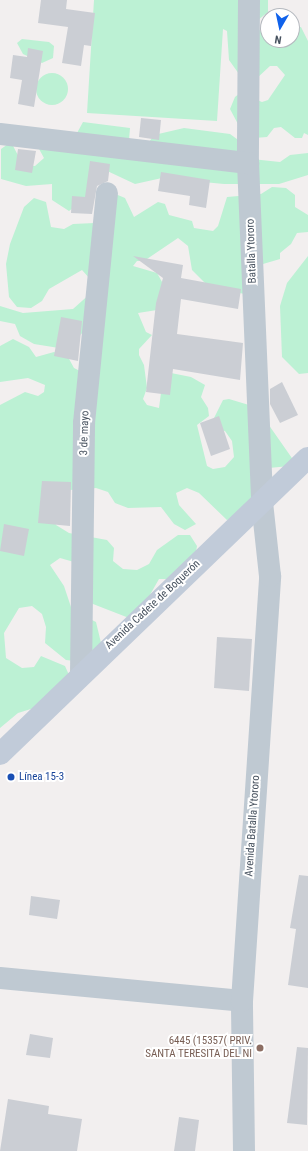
<!DOCTYPE html>
<meta charset="utf-8">
<style>
body{margin:0}
#map{position:relative;width:308px;height:1151px;overflow:hidden;background:#f2efef;font-family:"Roboto Condensed",sans-serif}
div>[style]{position:absolute}
.green>*{inset:0;background:#bcf1d4}
.round{border-radius:50%}
.building>*{inset:0;background:#cbced4}
.minor>*{height:22px;margin:-11px;padding:0 11px;transform-origin:11px;border-radius:11px;background:#bfc9d2}
.tertiary>*{height:22px;margin:-11px;padding:0 11px;transform-origin:11px;border-radius:11px;background:#bfc9d2}
.secondary>*{height:22px;margin:-11px;padding:0 11px;transform-origin:11px;border-radius:11px;background:#c1cbd9}
.dots>*{width:11px;height:11px;translate:-50% -50%;box-sizing:border-box;border:2px solid #fff;border-radius:50%}
span{translate:-50% -50%;white-space:nowrap;text-align:center;line-height:1.15;-webkit-text-stroke:4px #fff;paint-order:stroke}
.street-label{font-size:11px;color:#46515e}
.transit-label{font-size:11px;color:#164399}
.left{translate:0 -50%;text-align:left}
.education-label{font-size:11px;color:#785e54}
.right{translate:-100% -50%;text-align:right}
.north{position:absolute;left:260px;top:8px;width:40px;height:40px;box-sizing:border-box;background:#fff;border:1px solid #b5b9bf;border-radius:50%;rotate:189deg;font-size:11px;font-weight:700;line-height:16px;text-align:center;color:#46515e}
.north::after{content:'';display:block;margin:auto;width:14px;height:18px;background:#1062eb;clip-path:polygon(50% 0,100% 100%,50% 72%,0 100%)}
</style>
<div id="map">
<div class="green">
<i style="clip-path:polygon(94px 0,268px 0,268px 12px,258px 20px,257px 26px,260px 31px,268px 30px,268px 40px,292px 40px,292px 28px,301px 27px,308px 41px,308px 135px,304px 133px,302px 138px,295px 138px,281px 127px,274px 128px,267px 137px,254px 138px,239px 126px,230px 109px,235px 97px,240px 93px,262px 102px,268px 100px,285px 75px,277px 66px,270px 66px,256px 79px,239px 74px,229px 60px,227px 31px,223px 29px,217px 121px,87px 113px)"></i>
<i style="clip-path:polygon(22px 39px,49px 42px,54px 46px,53px 58px,42px 63px,23px 54px,17px 43px)"></i>
<i class="round" style="left:36px;top:73px;width:32px;height:32px"></i>
<i style="clip-path:polygon(83px 122px,130px 128px,129px 140px,147px 145px,154px 135px,184px 128px,230px 134px,241px 142px,252px 159px,280px 162px,290px 155px,308px 153px,308px 175px,279px 184px,224px 184px,162px 178px,135px 184px,103px 169px,89px 196px,69px 211px,52px 200px,52px 184px,26px 186px,1px 179px,1px 149px,11px 142px,23px 165px,35px 166px,44px 158px,38px 147px,77px 133px)"></i>
<i style="clip-path:polygon(272px 187px,286px 188px,295px 195px,295px 207px,308px 215px,308px 232px,297px 233px,291px 244px,280px 253px,280px 259px,263px 264px,251px 295px,210px 288px,192px 270px,188px 246px,178px 238px,144px 261px,137px 261px,133px 266px,157px 273px,166px 289px,157px 310px,138px 313px,146px 332px,152px 335px,139px 349px,139px 355px,144px 365px,147px 388px,143px 399px,147px 405px,159px 408px,162px 385px,171px 373px,191px 377px,205px 385px,201px 397px,208px 408px,209px 416px,197px 425px,207px 466px,213px 469px,225px 467px,234px 457px,232px 441px,225px 431px,219px 430px,214px 418px,223px 400px,229px 399px,249px 405px,266px 421px,294px 461px,290px 466px,258px 469px,263px 486px,239px 516px,227px 520px,199px 493px,187px 488px,176px 493px,179px 505px,196px 524px,185px 530px,174px 524px,161px 507px,128px 508px,115px 503px,108px 492px,96px 488px,57px 491px,50px 514px,56px 525px,69px 533px,107px 540px,114px 548px,113px 561px,123px 569px,137px 570px,149px 564px,157px 550px,178px 535px,190px 535px,197px 546px,195px 558px,181px 579px,159px 579px,147px 600px,129px 618px,93px 604px,84px 595px,74px 562px,60px 558px,50px 565px,64px 586px,72px 610px,96px 622px,102px 647px,91px 663px,66px 660px,45px 643px,46px 627px,42px 614px,32px 606px,19px 608px,4px 633px,6px 658px,22px 668px,34px 667px,41px 656px,65px 666px,69px 675px,47px 704px,18px 713px,0 728px,0 405px,25px 392px,38px 396px,44px 392px,45px 385px,28px 378px,0 382px,0 346px,13px 339px,29px 347px,36px 357px,54px 352px,68px 357px,74px 368px,80px 371px,89px 327px,70px 344px,59px 348px,34px 344px,20px 336px,15px 324px,0 321px,0 306px,23px 313px,73px 309px,92px 292px,91px 280px,82px 270px,49px 289px,42px 301px,31px 308px,17px 307px,9px 297px,6px 264px,10px 244px,24px 207px,34px 198px,46px 202px,51px 227px,64px 229px,73px 224px,95px 223px,113px 193px,125px 198px,134px 217px,158px 202px,165px 204px,169px 215px,192px 221px,194px 228px,213px 231px,218px 226px,227px 197px,261px 194px)"></i>
<i style="clip-path:polygon(308px 256px,308px 373px,299px 374px,282px 357px,280px 306px,287px 283px)"></i>
</div>
<div class="building">
<i style="clip-path:polygon(41px 0,67px 0,66px 9px,95px 13px,91px 46px,84px 45px,81px 66px,62px 63px,68px 27px,38px 23px)"></i>
<i style="clip-path:polygon(28px 48px,43px 51px,34px 107px,18px 104px,22px 80px,10px 78px,13px 55px,27px 57px)"></i>
<i style="clip-path:polygon(141px 118px,161px 120px,159px 140px,139px 137px)"></i>
<i style="clip-path:polygon(18px 149px,36px 151px,32px 173px,15px 170px)"></i>
<i style="clip-path:polygon(90px 161px,110px 164px,108px 181px,97px 186px,92px 214px,71px 213px,72px 196px,85px 197px)"></i>
<i style="clip-path:polygon(161px 172px,210px 180px,206px 208px,189px 205px,190px 196px,158px 191px)"></i>
<i style="clip-path:polygon(133px 256px,183px 265px,181px 278px,241px 289px,238px 309px,181px 299px,177px 334px,243px 343px,240px 380px,173px 369px,170px 395px,146px 392px,156px 303px,163px 278px)"></i>
<i style="clip-path:polygon(61px 317px,82px 321px,78px 361px,54px 356px)"></i>
<i style="clip-path:polygon(282px 382px,298px 415px,280px 423px,270px 404px,270px 389px)"></i>
<i style="clip-path:polygon(219px 416px,230px 449px,211px 456px,200px 423px)"></i>
<i style="clip-path:polygon(42px 481px,71px 482px,70px 526px,38px 523px)"></i>
<i style="clip-path:polygon(4px 524px,29px 529px,24px 556px,0 551px)"></i>
<i style="clip-path:polygon(217px 637px,252px 639px,249px 691px,214px 688px)"></i>
<i style="clip-path:polygon(299px 875px,308px 876px,308px 988px,288px 985px,296px 929px,290px 928px)"></i>
<i style="clip-path:polygon(31px 896px,60px 900px,57px 919px,29px 915px)"></i>
<i style="clip-path:polygon(30px 1034px,53px 1038px,50px 1058px,26px 1055px)"></i>
<i style="clip-path:polygon(297px 1047px,308px 1048px,307px 1125px,287px 1123px)"></i>
<i style="clip-path:polygon(8px 1099px,49px 1106px,48px 1114px,82px 1119px,77px 1151px,0 1151px)"></i>
<i style="clip-path:polygon(179px 1117px,199px 1120px,195px 1151px,174px 1151px)"></i>
</div>
<div class="minor">
<i style="left:249px;top:0;width:163px;rotate:90.4deg"></i>
<i style="left:248px;top:163px;width:339px;rotate:87.6deg"></i>
<i style="left:0;top:134px;width:250px;rotate:6.7deg"></i>
<i style="left:81px;top:674px;width:251px;rotate:-89.3deg"></i>
<i style="left:84px;top:423px;width:231px;rotate:-84.3deg"></i>
<i style="left:0;top:978px;width:243px;rotate:5.4deg"></i>
</div>
<div class="tertiary">
<i style="left:244px;top:1151px;width:150px;rotate:-90.8deg"></i>
<i style="left:242px;top:1001px;width:426px;rotate:-86.2deg"></i>
<i style="left:270px;top:576px;width:74px;rotate:-96.2deg"></i>
</div>
<div class="secondary">
<i style="left:0;top:754px;width:427px;rotate:-43.9deg"></i>
</div>
<div class="dots">
<i style="left:11px;top:777px;background:#1a4fb4"></i>
<i style="left:260px;top:1048px;background:#8d6e63"></i>
</div>
<div class="street-label">
<span style="left:252px;top:251px;rotate:-92deg">Batalla Ytororo</span>
<span style="left:85px;top:433px;rotate:-88deg">3 de mayo</span>
<span style="left:153px;top:605px;rotate:-43deg">Avenida Cadete de Boquerón</span>
<span style="left:253px;top:826px;rotate:-86deg">Avenida Batalla Ytororo</span>
</div>
<div class="transit-label">
<span class="left" style="left:19px;top:777px">Línea 15-3</span>
</div>
<div class="education-label">
<span class="right" style="left:252px;top:1048px">6445 (15357( PRIV.<br>SANTA TERESITA DEL NI</span>
</div>
<div class="north">N</div>
</div>
